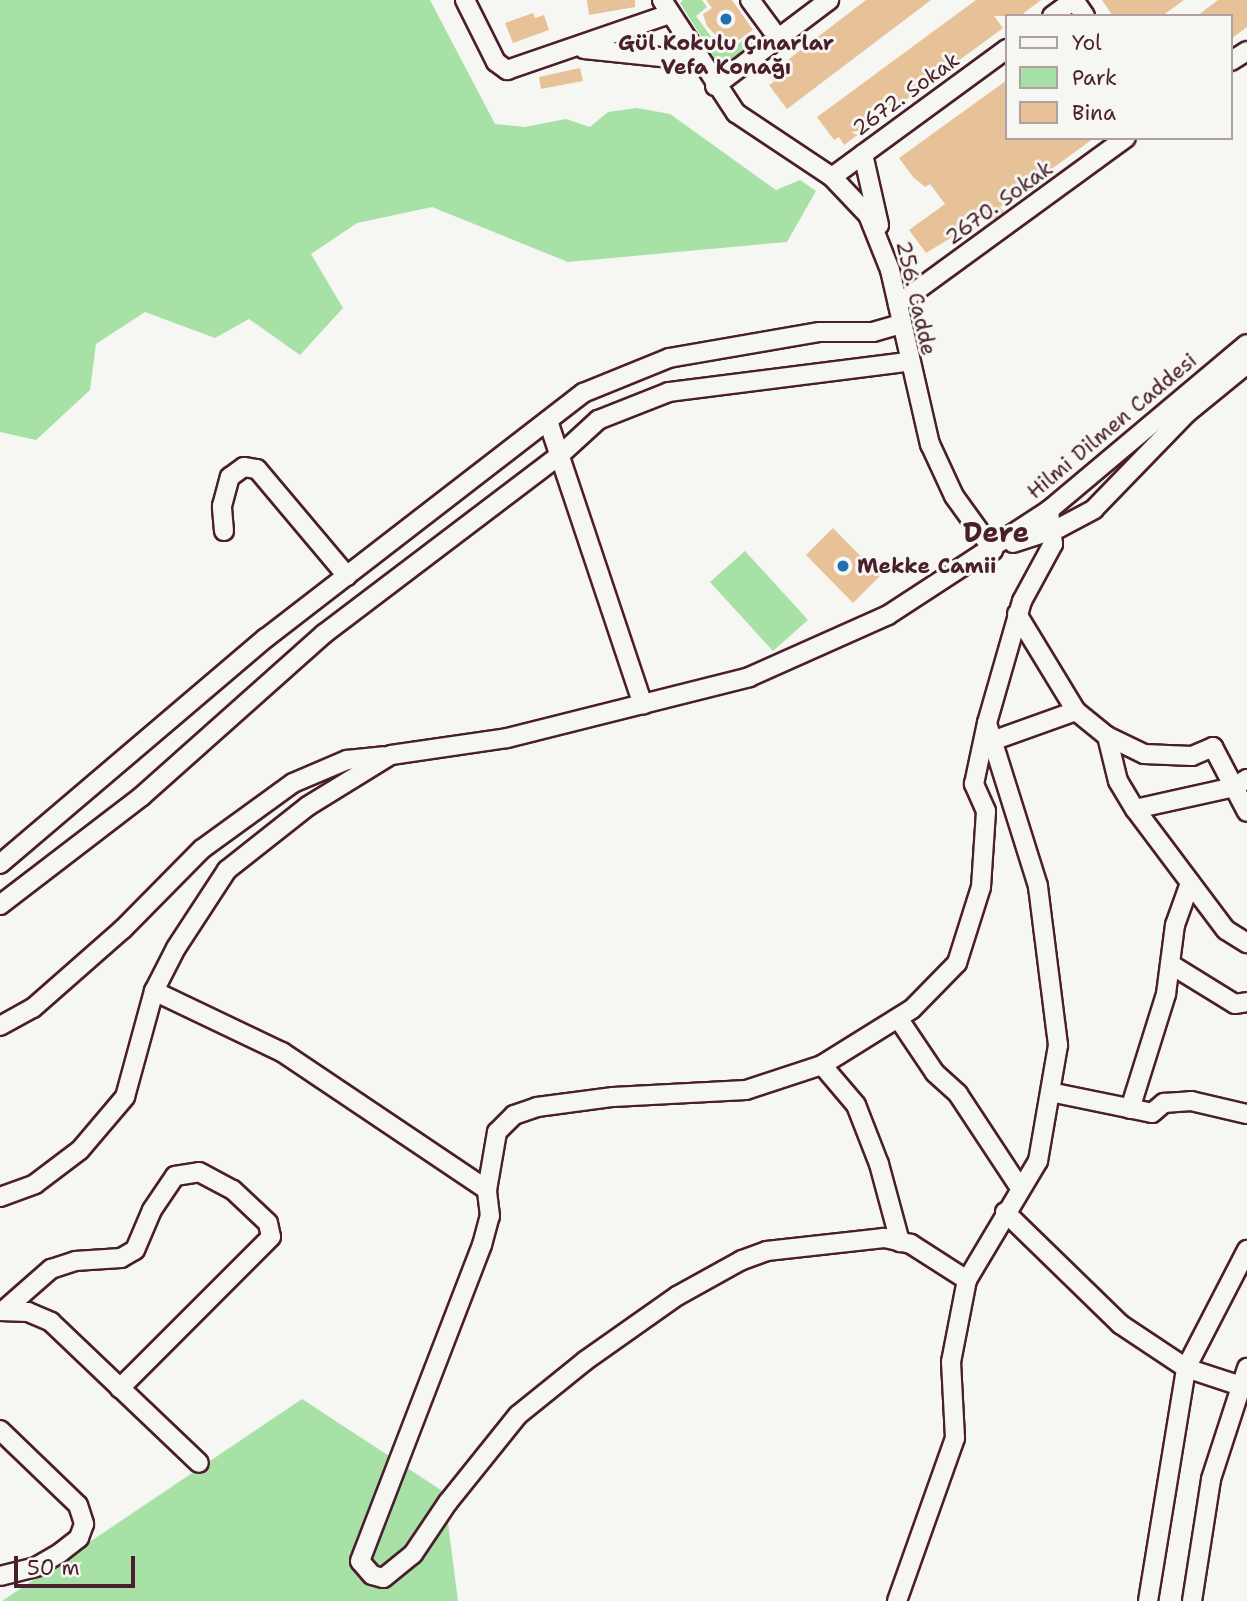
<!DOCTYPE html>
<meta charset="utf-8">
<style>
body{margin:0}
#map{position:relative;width:1247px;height:1601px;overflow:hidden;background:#f6f6f2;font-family:"Shantell Sans",sans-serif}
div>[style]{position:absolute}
.green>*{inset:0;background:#a7e1a6}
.building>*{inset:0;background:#e7c298}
.roads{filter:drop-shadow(2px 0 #4a1f2b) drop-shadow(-2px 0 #4a1f2b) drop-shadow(0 2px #4a1f2b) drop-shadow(0 -2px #4a1f2b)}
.minor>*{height:18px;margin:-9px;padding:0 9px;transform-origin:9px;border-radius:9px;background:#f6f6f2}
.dots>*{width:19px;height:19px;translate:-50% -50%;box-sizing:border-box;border:4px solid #f6f6f2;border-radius:50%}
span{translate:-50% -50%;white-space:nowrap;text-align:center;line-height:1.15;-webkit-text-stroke:6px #f6f6f2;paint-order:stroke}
.poi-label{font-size:21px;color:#4a1f2b;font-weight:700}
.left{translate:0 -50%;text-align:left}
.street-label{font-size:21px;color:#4a1f2b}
.district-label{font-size:28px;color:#4a1f2b;font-weight:700}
.legend{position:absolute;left:1005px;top:14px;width:228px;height:126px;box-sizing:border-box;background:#f6f6f2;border:2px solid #b1a0a2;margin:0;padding:9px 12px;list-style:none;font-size:21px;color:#4a1f2b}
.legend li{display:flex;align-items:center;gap:14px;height:35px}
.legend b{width:35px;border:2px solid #b1a0a2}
.scale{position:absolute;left:14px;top:1556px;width:121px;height:32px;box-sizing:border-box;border:4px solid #4a1f2b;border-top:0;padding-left:9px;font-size:21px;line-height:24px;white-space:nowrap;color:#4a1f2b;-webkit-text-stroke:5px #f6f6f2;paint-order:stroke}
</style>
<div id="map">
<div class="green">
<i style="clip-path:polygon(0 0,430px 0,495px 124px,525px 127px,566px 119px,590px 127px,608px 112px,637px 108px,670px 114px,776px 190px,800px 180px,816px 191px,787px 242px,568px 262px,432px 207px,357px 223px,311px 254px,343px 308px,300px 355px,249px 319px,215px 338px,145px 312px,96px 344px,90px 390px,36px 440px,0 432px)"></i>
<i style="clip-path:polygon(683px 0,702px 0,707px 7px,696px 16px,720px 49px,731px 41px,735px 46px,748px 37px,753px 45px,721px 68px,680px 3px)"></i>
<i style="clip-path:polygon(745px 551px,808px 620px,773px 651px,710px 582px)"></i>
<i style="clip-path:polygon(302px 1399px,444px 1492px,458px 1601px,2px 1601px)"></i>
</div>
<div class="building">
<i style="clip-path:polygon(587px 0,635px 0,635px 7px,589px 15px)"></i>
<i style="clip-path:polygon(706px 0,732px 0,753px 30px,736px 42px,732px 37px,723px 43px,707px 26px,703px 14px,712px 8px)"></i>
<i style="clip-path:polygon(866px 0,931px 0,787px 109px,769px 85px,774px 82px,768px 75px)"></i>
<i style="clip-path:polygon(976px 0,1041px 0,1020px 16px,994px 16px,1003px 28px,844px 145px,839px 137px,834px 140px,817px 117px)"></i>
<i style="clip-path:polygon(1102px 0,1184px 0,1162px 16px,1113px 16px)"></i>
<i style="clip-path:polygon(1218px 0,1247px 0,1247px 27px,1231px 39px,1231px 16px,1197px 16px)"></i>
<i style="clip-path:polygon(533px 13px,535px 18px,544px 15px,549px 30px,513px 43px,505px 23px)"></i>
<i style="clip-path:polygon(580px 68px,583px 81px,541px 89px,539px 77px)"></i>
<i style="clip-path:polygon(1007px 80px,1007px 138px,1094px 138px,1000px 207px,1004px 212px,994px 219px,990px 214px,926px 253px,909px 230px,945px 204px,930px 184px,925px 187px,913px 177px,899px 158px)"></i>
<i style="clip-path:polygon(833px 528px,880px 576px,853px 603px,806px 555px)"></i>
</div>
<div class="roads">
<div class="minor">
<i style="left:465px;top:0;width:69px;rotate:63.4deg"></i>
<i style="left:496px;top:62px;width:14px;rotate:36deg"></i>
<i style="left:507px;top:70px;width:172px;rotate:-19deg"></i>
<i style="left:662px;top:0;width:135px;rotate:56.8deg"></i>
<i style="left:736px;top:113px;width:115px;rotate:33.7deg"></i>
<i style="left:832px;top:177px;width:52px;rotate:46.5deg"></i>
<i style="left:868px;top:215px;width:59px;rotate:68.2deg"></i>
<i style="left:890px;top:270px;width:179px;rotate:77.1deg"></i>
<i style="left:930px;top:444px;width:57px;rotate:65.2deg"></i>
<i style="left:954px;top:496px;width:67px;rotate:54.2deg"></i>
<i style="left:750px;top:0;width:47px;rotate:53.6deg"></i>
<i style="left:1052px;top:16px;width:27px;rotate:-36deg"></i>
<i style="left:1074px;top:0;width:19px;rotate:55deg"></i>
<i style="left:584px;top:49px;width:116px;rotate:6deg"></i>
<i style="left:1231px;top:61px;width:19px;rotate:-32deg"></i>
<i style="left:715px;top:86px;width:143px;rotate:-37deg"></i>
<i style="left:863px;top:154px;width:73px;rotate:77.3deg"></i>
<i style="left:832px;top:177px;width:217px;rotate:-36.2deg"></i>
<i style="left:898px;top:304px;width:282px;rotate:-36.1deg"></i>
<i style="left:548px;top:421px;width:299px;rotate:71.5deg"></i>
<i style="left:224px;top:531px;width:25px;rotate:-95deg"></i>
<i style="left:222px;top:506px;width:30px;rotate:-75deg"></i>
<i style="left:230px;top:477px;width:17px;rotate:-36deg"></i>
<i style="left:244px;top:467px;width:13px;rotate:9deg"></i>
<i style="left:257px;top:469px;width:140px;rotate:49.9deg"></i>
<i style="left:1013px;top:543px;width:48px;rotate:-18.1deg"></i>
<i style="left:1059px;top:528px;width:40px;rotate:-28deg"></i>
<i style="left:1094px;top:509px;width:134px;rotate:-45.9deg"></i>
<i style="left:1187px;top:413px;width:77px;rotate:-39.2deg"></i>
<i style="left:1017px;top:614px;width:114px;rotate:58.7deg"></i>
<i style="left:1076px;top:711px;width:40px;rotate:39deg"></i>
<i style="left:1107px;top:736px;width:46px;rotate:76.3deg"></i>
<i style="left:1118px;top:781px;width:33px;rotate:59deg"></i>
<i style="left:1135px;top:809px;width:151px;rotate:53.1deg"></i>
<i style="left:1226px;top:930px;width:25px;rotate:32deg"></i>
<i style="left:1107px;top:736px;width:41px;rotate:25.9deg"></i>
<i style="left:1144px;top:754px;width:48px;rotate:2.4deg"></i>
<i style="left:1192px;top:756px;width:23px;rotate:-23deg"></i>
<i style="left:1213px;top:747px;width:73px;rotate:62.4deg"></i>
<i style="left:992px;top:741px;width:89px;rotate:-19.7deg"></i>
<i style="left:1135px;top:809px;width:101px;rotate:-12.5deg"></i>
<i style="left:1234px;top:787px;width:15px;rotate:-32deg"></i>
<i style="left:0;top:864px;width:349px;rotate:-40.4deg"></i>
<i style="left:266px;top:638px;width:401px;rotate:-37.7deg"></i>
<i style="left:583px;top:393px;width:93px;rotate:-22.1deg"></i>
<i style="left:669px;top:358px;width:153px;rotate:-9.8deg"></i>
<i style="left:820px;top:332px;width:53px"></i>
<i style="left:873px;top:332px;width:29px;rotate:-16deg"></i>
<i style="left:0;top:905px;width:179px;rotate:-37.5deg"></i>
<i style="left:142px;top:796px;width:244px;rotate:-41.7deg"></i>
<i style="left:324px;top:634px;width:296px;rotate:-37.2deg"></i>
<i style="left:560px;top:455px;width:52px;rotate:-42.6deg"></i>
<i style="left:598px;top:420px;width:76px;rotate:-21.5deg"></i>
<i style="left:669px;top:392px;width:241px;rotate:-7.2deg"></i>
<i style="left:1170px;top:964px;width:76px;rotate:31.6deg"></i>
<i style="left:1235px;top:1004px;width:12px;rotate:-9deg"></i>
<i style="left:154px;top:991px;width:142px;rotate:25.5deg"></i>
<i style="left:282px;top:1052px;width:247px;rotate:33.9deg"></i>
<i style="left:898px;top:1018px;width:66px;rotate:56.1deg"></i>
<i style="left:935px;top:1073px;width:31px;rotate:42deg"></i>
<i style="left:958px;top:1094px;width:113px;rotate:56.6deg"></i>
<i style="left:0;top:1026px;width:38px;rotate:-29deg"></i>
<i style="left:33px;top:1008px;width:120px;rotate:-41.3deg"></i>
<i style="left:123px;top:929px;width:112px;rotate:-45.4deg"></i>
<i style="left:202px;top:849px;width:112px;rotate:-36deg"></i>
<i style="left:293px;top:783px;width:59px;rotate:-23.1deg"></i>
<i style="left:347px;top:760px;width:37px;rotate:-6deg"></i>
<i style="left:822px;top:1065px;width:52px;rotate:49.6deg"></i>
<i style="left:856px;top:1105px;width:63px;rotate:68.7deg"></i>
<i style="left:879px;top:1164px;width:81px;rotate:74.9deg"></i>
<i style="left:1050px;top:1092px;width:104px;rotate:11.6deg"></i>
<i style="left:1152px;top:1113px;width:16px;rotate:-40deg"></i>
<i style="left:1164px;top:1103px;width:27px;rotate:-4deg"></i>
<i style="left:1191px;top:1101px;width:57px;rotate:13.1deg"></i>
<i style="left:1130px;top:1109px;width:121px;rotate:-72.6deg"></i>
<i style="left:1166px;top:994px;width:70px;rotate:-82.6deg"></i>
<i style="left:1175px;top:925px;width:45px;rotate:-70.3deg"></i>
<i style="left:0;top:1197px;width:37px;rotate:-20deg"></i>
<i style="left:35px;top:1184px;width:56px;rotate:-37.1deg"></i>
<i style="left:80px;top:1150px;width:70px;rotate:-49.7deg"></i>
<i style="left:125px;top:1097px;width:110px;rotate:-74.7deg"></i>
<i style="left:154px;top:991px;width:48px;rotate:-62.9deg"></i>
<i style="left:176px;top:948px;width:93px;rotate:-56.8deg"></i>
<i style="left:227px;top:870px;width:103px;rotate:-38.3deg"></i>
<i style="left:308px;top:806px;width:97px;rotate:-31.6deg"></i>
<i style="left:391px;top:755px;width:117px;rotate:-8.3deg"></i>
<i style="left:507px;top:738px;width:250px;rotate:-14.1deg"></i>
<i style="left:749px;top:677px;width:152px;rotate:-24deg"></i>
<i style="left:888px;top:615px;width:192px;rotate:-33.1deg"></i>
<i style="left:1049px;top:510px;width:258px;rotate:-40deg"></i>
<i style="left:1005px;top:1212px;width:161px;rotate:44.2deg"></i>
<i style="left:1120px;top:1324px;width:79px;rotate:33.7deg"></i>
<i style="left:1186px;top:1368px;width:55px;rotate:18.1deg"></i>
<i style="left:1238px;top:1385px;width:9px;rotate:-13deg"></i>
<i style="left:967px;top:1280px;width:67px;rotate:-147.3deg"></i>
<i style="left:911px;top:1244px;width:28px;rotate:-167deg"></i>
<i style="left:884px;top:1238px;width:118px;rotate:173.7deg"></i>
<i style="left:767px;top:1251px;width:27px;rotate:160deg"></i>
<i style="left:742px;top:1260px;width:74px;rotate:151deg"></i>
<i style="left:677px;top:1296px;width:113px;rotate:144.8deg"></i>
<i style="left:585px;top:1361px;width:86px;rotate:141.1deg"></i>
<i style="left:518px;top:1415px;width:112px;rotate:128.8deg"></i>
<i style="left:448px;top:1502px;width:63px;rotate:123.9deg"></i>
<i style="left:413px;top:1554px;width:38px;rotate:141deg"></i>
<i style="left:383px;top:1578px;width:11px;rotate:-165deg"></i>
<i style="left:372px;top:1575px;width:18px;rotate:-131deg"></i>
<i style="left:360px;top:1561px;width:339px;rotate:-68.9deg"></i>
<i style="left:482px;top:1245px;width:30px;rotate:-75deg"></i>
<i style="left:490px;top:1216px;width:26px;rotate:-97deg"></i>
<i style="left:487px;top:1190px;width:59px;rotate:-80.2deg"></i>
<i style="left:497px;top:1132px;width:24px;rotate:-45deg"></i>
<i style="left:514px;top:1115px;width:24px;rotate:-19deg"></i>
<i style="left:537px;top:1107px;width:77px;rotate:-7.5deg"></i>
<i style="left:613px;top:1097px;width:133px;rotate:-3deg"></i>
<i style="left:746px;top:1090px;width:80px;rotate:-18.2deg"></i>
<i style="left:822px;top:1065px;width:106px;rotate:-31.9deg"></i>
<i style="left:912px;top:1009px;width:64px;rotate:-45.6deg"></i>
<i style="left:957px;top:963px;width:80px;rotate:-72.5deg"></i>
<i style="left:981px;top:887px;width:76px;rotate:-86.2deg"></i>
<i style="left:986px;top:811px;width:30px;rotate:-114deg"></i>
<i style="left:974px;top:784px;width:62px;rotate:-78deg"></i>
<i style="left:0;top:1311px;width:28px;rotate:2deg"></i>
<i style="left:28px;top:1312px;width:25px;rotate:23deg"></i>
<i style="left:51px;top:1322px;width:204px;rotate:43.6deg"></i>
<i style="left:3px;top:1311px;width:64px;rotate:-41.2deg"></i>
<i style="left:51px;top:1269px;width:25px;rotate:-18deg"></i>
<i style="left:75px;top:1261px;width:46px;rotate:-3.7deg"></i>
<i style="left:121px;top:1258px;width:16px;rotate:-30deg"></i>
<i style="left:135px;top:1250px;width:43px;rotate:-67deg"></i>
<i style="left:152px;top:1210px;width:41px;rotate:-55.9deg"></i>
<i style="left:175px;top:1176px;width:24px;rotate:-9deg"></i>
<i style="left:199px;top:1172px;width:38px;rotate:28deg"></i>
<i style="left:233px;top:1190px;width:48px;rotate:43.3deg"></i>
<i style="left:268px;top:1223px;width:14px;rotate:78deg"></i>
<i style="left:271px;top:1237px;width:214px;rotate:135deg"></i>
<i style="left:0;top:1430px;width:108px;rotate:43.9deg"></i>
<i style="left:78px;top:1505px;width:20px;rotate:72deg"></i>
<i style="left:84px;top:1524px;width:15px;rotate:110deg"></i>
<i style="left:79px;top:1538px;width:24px;rotate:142deg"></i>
<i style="left:60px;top:1553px;width:28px;rotate:150deg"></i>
<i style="left:36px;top:1567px;width:36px;rotate:166deg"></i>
<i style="left:897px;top:1601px;width:173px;rotate:-70.4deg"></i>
<i style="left:955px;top:1438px;width:76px;rotate:-93deg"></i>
<i style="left:951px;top:1362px;width:84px;rotate:-79deg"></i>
<i style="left:967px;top:1280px;width:139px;rotate:-59.2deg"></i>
<i style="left:1038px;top:1161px;width:118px;rotate:-80.2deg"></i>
<i style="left:1058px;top:1045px;width:160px;rotate:-97.2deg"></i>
<i style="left:1038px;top:886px;width:171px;rotate:-107.4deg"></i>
<i style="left:987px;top:723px;width:127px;rotate:-74deg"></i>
<i style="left:1022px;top:601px;width:65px;rotate:-61.5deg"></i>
<i style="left:1053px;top:544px;width:34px;rotate:-97deg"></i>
<i style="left:1148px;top:1601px;width:236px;rotate:-80.7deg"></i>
<i style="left:1186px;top:1368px;width:133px;rotate:-62.7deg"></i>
<i style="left:1192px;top:1601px;width:123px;rotate:-81.1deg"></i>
<i style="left:1211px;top:1479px;width:117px;rotate:-72deg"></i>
</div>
</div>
<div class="dots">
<i style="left:726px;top:19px;background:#1f6fb2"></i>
<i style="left:843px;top:566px;background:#1f6fb2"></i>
</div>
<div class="poi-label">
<span style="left:726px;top:55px">Gül Kokulu Çınarlar<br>Vefa Konağı</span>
<span class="left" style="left:857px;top:566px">Mekke Camii</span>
</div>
<div class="street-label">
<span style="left:906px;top:94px;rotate:-36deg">2672. Sokak</span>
<span style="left:999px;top:203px;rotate:-36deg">2670. Sokak</span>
<span style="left:916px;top:298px;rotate:77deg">256. Cadde</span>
<span style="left:1112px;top:426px;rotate:-40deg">Hilmi Dilmen Caddesi</span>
</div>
<div class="district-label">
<span style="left:996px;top:532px">Dere</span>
</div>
<ul class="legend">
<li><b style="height:9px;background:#f6f6f2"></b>Yol</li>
<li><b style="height:19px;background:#a7e1a6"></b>Park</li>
<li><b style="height:19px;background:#e7c298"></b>Bina</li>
</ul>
<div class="scale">50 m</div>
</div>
